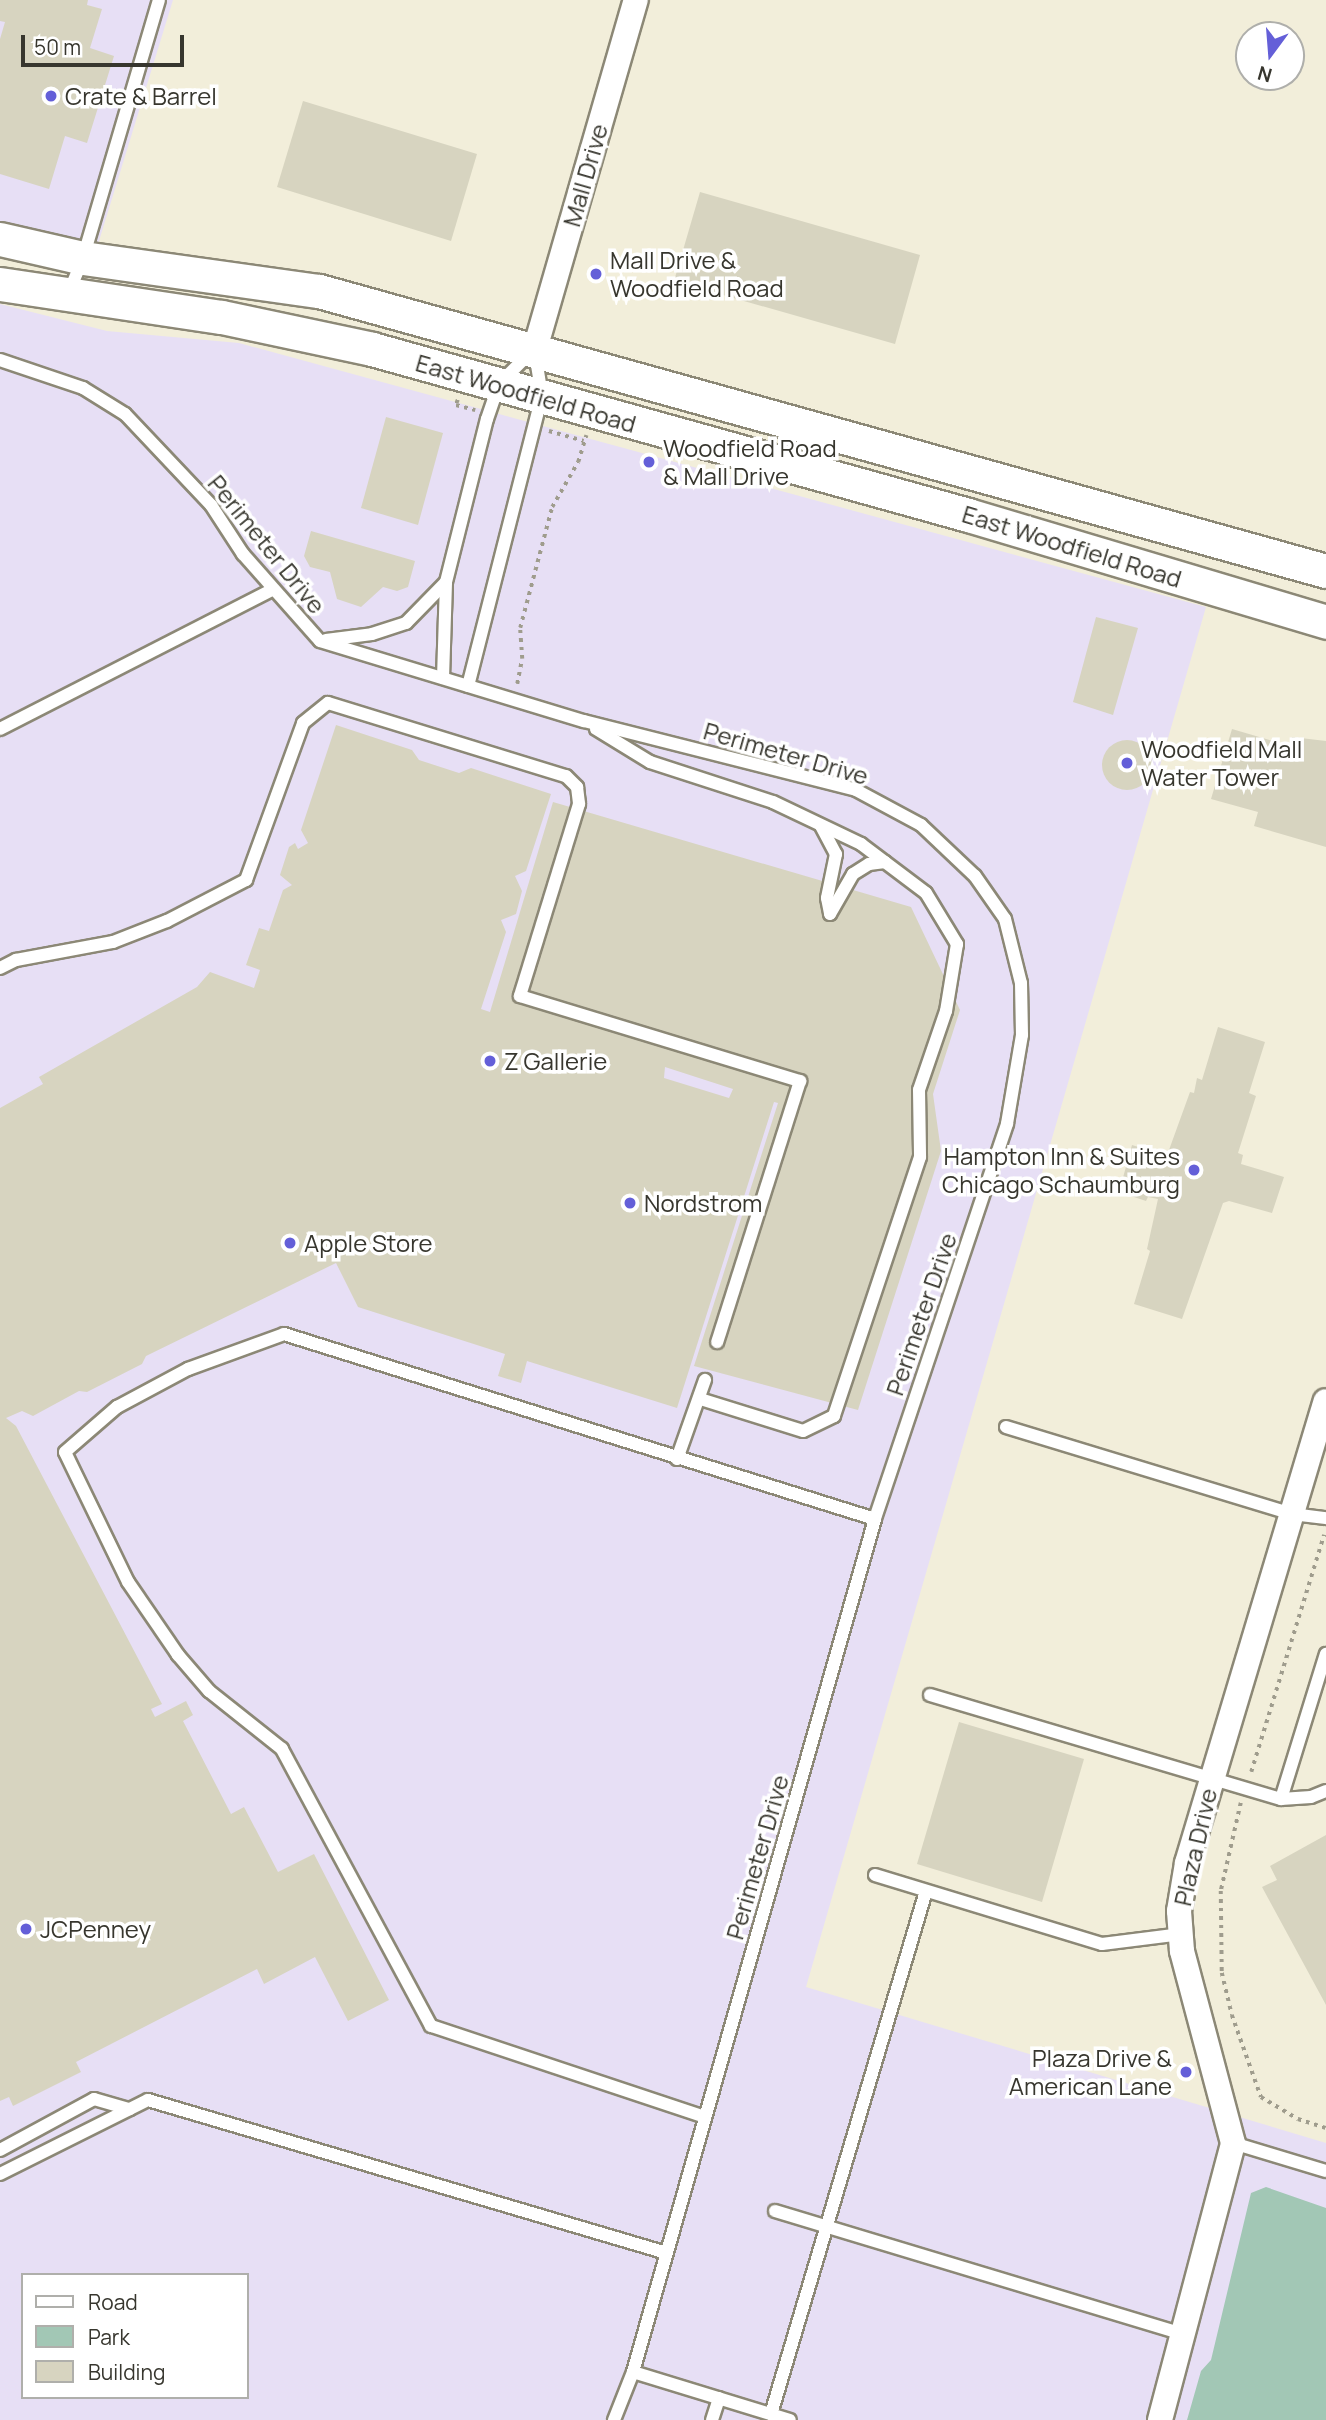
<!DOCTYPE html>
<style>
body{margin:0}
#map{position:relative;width:1326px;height:2420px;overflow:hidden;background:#f2eeda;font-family:Manrope,sans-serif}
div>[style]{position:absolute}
.commercial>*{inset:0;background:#e7dff5}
.green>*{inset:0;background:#a2c7b5}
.building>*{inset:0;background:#d7d4c0}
.round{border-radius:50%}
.path>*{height:3.5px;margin-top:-1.75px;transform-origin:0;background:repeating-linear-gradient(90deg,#9f9c8d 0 3.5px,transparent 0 8.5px)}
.roads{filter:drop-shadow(2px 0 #8c8876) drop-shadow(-2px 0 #8c8876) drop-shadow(0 2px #8c8876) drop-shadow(0 -2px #8c8876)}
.lane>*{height:12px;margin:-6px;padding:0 6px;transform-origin:6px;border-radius:6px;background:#fff}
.street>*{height:24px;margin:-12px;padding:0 12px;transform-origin:12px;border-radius:12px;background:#fff}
.secondary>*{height:33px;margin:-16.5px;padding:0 16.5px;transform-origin:16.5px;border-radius:16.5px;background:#fff}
.dots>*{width:19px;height:19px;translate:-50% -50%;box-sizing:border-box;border:4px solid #fff;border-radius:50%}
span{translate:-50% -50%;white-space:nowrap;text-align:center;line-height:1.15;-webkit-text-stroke:7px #fff;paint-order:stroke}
.poi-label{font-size:24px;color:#37362e}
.left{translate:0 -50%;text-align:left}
.right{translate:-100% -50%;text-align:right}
.street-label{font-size:24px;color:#37362e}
.legend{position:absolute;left:21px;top:2273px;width:228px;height:126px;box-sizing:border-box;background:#fff;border:2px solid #afafab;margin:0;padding:9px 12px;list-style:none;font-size:21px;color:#37362e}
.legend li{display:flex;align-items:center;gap:14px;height:35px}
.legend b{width:35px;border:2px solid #afafab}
.north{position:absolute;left:1235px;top:21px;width:70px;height:70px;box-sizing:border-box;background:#fff;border:2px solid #afafab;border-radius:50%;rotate:196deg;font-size:19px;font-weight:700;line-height:28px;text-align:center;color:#37362e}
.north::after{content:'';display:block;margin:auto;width:24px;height:32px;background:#645fd8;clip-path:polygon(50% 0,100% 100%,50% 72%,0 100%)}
.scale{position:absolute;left:21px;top:35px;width:163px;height:32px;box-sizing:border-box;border:4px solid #37362e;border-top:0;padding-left:9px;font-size:21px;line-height:24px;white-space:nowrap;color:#37362e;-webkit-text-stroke:5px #fff;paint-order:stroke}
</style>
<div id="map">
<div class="commercial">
<i style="clip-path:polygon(0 0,173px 0,91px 267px,0 233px)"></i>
<i style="clip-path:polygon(evenodd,0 304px,107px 331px,239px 343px,1206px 607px,806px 1987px,1326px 2143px,1326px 2420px,0 2420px,0 304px,23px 2275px,247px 2275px,247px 2397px,23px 2397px,23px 2275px)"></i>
</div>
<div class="green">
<i style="clip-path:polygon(1266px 2187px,1326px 2208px,1326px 2420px,1187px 2420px,1201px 2371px,1211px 2360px,1251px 2193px)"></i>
</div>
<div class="building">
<i style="clip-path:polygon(0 0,88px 0,87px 5px,102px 9px,90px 48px,114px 56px,87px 143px,65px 136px,49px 189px,0 174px,0 39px,5px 22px,0 21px)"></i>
<i style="clip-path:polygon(303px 101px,477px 154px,451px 241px,277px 187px)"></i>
<i style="clip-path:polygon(700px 192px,920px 255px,895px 344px,674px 281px)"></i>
<i style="clip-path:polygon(386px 417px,443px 433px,418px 525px,361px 508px)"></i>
<i style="clip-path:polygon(311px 531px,415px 561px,408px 587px,397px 591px,383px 587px,361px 607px,337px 599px,330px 572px,310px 567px,304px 556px)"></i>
<i style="clip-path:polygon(1096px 617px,1138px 628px,1113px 715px,1073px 702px)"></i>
<i style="clip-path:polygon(evenodd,336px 725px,412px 750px,419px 760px,459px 773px,471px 768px,551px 794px,526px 871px,515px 876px,522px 891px,516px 914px,501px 920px,506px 932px,481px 1009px,490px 1012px,553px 802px,911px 907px,960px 1010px,933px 1094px,941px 1151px,858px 1410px,694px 1366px,778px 1103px,774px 1102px,677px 1408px,527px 1361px,521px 1383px,498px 1376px,505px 1354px,358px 1307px,336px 1263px,146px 1356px,142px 1364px,87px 1392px,79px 1391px,33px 1416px,22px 1411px,6px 1418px,16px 1426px,162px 1704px,151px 1709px,155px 1717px,186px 1701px,193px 1715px,183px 1721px,231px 1814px,244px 1807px,278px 1872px,314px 1854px,389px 2000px,348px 2021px,315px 1957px,264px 1984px,257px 1969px,76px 2062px,81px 2072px,13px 2106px,9px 2097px,0 2101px,0 1108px,43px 1084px,39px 1077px,197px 987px,210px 972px,254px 988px,260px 970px,246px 965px,259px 928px,269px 931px,283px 890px,292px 885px,280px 875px,289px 847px,295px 843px,298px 849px,308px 843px,301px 830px,336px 725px,665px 1067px,733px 1089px,729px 1098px,664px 1078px,665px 1067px)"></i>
<i style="clip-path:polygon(1232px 729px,1290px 746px,1292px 737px,1326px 741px,1326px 847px,1254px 826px,1258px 812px,1211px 799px)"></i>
<i class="round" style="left:1102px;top:740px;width:50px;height:50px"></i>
<i style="clip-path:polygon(1218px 1027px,1265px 1042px,1249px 1093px,1256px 1096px,1238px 1153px,1243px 1155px,1241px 1164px,1284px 1177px,1272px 1213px,1229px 1201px,1223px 1203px,1182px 1319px,1134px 1304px,1150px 1251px,1147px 1249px,1158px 1199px,1148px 1197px,1146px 1201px,1119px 1192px,1132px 1145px,1161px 1154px,1159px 1160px,1165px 1161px,1190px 1092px,1194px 1093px,1197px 1078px,1202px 1080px)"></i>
<i style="clip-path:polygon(959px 1722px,1084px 1759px,1042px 1902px,917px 1864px)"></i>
<i style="clip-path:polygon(1326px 1835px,1326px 2005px,1262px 1887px,1277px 1880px,1270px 1866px)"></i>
</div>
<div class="path">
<i style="left:458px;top:400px;width:5px;rotate:112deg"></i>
<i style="left:456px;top:405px;width:20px;rotate:15deg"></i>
<i style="left:549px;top:431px;width:36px;rotate:16deg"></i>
<i style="left:517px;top:684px;width:25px;rotate:-79deg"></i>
<i style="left:522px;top:659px;width:31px;rotate:-94deg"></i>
<i style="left:520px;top:628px;width:125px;rotate:-75.2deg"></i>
<i style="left:552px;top:507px;width:52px;rotate:-60deg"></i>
<i style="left:578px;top:462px;width:28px;rotate:-73deg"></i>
<i style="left:1251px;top:1772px;width:248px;rotate:-72.9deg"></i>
<i style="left:1241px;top:1803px;width:90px;rotate:102.8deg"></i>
<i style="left:1221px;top:1891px;width:82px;rotate:89.3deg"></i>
<i style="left:1222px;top:1973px;width:43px;rotate:76.6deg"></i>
<i style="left:1232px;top:2015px;width:87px;rotate:70.5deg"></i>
<i style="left:1261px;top:2097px;width:43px;rotate:30.7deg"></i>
<i style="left:1298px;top:2119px;width:29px;rotate:18deg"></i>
</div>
<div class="roads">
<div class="lane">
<i style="left:68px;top:294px;width:39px;rotate:-67deg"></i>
<i style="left:83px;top:258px;width:269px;rotate:-73.6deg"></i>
<i style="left:0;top:360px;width:88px;rotate:18.6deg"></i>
<i style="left:83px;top:388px;width:49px;rotate:31.8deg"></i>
<i style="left:125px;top:414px;width:125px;rotate:46.6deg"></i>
<i style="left:211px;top:505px;width:59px;rotate:56.9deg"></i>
<i style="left:243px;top:554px;width:116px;rotate:48.5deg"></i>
<i style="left:320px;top:641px;width:276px;rotate:16.9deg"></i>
<i style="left:584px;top:721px;width:281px;rotate:14.2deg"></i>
<i style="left:856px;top:790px;width:74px;rotate:28.3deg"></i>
<i style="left:921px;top:825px;width:74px;rotate:43.4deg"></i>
<i style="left:975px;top:876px;width:52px;rotate:55.1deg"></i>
<i style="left:1005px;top:919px;width:66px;rotate:76deg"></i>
<i style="left:1021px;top:983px;width:52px;rotate:88.9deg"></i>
<i style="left:1022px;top:1035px;width:90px;rotate:99.6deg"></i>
<i style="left:1007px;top:1124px;width:416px;rotate:108.5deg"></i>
<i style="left:875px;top:1519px;width:887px;rotate:105.84deg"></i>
<i style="left:633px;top:2372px;width:52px;rotate:111.6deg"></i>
<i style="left:326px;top:640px;width:46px;rotate:-7.4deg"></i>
<i style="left:372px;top:634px;width:36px;rotate:-18deg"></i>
<i style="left:406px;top:623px;width:57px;rotate:-45.7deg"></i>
<i style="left:443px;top:678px;width:96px;rotate:-88.2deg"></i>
<i style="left:446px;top:582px;width:168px;rotate:-75.9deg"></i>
<i style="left:487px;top:419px;width:37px;rotate:-71deg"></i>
<i style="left:499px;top:384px;width:42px;rotate:-45deg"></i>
<i style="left:468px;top:686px;width:299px;rotate:-75.7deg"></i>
<i style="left:542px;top:396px;width:44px;rotate:-99.2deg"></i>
<i style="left:0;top:729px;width:305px;rotate:-27.1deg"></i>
<i style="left:596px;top:729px;width:63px;rotate:31.4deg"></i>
<i style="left:650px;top:762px;width:129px;rotate:18deg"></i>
<i style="left:773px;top:802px;width:98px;rotate:25.5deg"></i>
<i style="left:861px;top:844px;width:81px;rotate:37deg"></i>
<i style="left:926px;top:893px;width:60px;rotate:58.7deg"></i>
<i style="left:957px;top:944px;width:68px;rotate:99.3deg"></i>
<i style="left:946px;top:1011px;width:83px;rotate:108.9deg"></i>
<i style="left:919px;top:1090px;width:67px;rotate:89.1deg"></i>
<i style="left:920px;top:1157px;width:273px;rotate:108.4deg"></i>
<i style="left:834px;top:1416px;width:34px;rotate:154deg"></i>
<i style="left:803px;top:1431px;width:108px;rotate:-162.7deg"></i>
<i style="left:821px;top:826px;width:32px;rotate:62deg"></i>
<i style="left:836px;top:854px;width:45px;rotate:101.6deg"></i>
<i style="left:827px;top:898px;width:16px;rotate:79deg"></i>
<i style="left:830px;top:914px;width:46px;rotate:-60.1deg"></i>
<i style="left:853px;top:874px;width:19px;rotate:-32deg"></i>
<i style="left:869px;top:864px;width:16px;rotate:-7deg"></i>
<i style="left:0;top:968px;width:18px;rotate:-27deg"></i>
<i style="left:16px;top:960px;width:99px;rotate:-10.5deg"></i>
<i style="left:113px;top:942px;width:58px;rotate:-21.3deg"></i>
<i style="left:167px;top:921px;width:89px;rotate:-27.4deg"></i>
<i style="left:246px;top:880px;width:167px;rotate:-70deg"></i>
<i style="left:303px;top:723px;width:32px;rotate:-39deg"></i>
<i style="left:328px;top:703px;width:249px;rotate:17.1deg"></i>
<i style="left:566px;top:776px;width:16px;rotate:45deg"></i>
<i style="left:577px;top:787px;width:17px;rotate:83deg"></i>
<i style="left:579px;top:804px;width:201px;rotate:107.1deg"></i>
<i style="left:520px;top:996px;width:293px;rotate:16.9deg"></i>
<i style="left:800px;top:1081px;width:274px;rotate:107.6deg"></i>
<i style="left:1006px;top:1427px;width:299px;rotate:16.9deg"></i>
<i style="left:1292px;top:1514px;width:34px;rotate:7deg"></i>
<i style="left:677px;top:1459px;width:84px;rotate:-70.5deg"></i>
<i style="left:930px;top:1695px;width:366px;rotate:16.5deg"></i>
<i style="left:1281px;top:1799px;width:152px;rotate:-72.8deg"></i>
<i style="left:1281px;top:1799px;width:30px;rotate:-4deg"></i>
<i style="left:1311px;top:1797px;width:16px;rotate:-22deg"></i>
<i style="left:875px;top:1875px;width:237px;rotate:16.9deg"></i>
<i style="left:1102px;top:1944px;width:80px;rotate:-7.2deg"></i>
<i style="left:705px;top:2117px;width:289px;rotate:-161.6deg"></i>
<i style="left:431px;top:2026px;width:315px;rotate:-118.3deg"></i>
<i style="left:282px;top:1749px;width:93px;rotate:-141.5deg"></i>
<i style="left:209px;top:1691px;width:48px;rotate:-130.7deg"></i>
<i style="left:178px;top:1655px;width:88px;rotate:-124.4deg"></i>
<i style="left:128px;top:1582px;width:144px;rotate:-115.9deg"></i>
<i style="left:65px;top:1452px;width:69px;rotate:-40.9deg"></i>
<i style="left:117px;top:1407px;width:81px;rotate:-28.2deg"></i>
<i style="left:188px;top:1369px;width:102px;rotate:-20deg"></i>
<i style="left:284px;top:1334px;width:619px;rotate:17.38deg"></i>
<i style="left:1233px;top:2143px;width:97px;rotate:16.8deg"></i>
<i style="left:0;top:2150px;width:107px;rotate:-28.5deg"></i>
<i style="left:94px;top:2099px;width:37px;rotate:16deg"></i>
<i style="left:0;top:2174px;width:165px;rotate:-26.6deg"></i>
<i style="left:148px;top:2100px;width:541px;rotate:16.43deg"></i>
<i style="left:775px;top:2211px;width:426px;rotate:16.8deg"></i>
<i style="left:633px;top:2372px;width:164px;rotate:17deg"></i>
<i style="left:771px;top:2414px;width:545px;rotate:-73.49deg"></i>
<i style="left:712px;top:2420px;width:23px;rotate:-72deg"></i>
</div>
<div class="street">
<i style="left:535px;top:349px;width:363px;rotate:-73.9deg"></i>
<i style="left:1160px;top:2420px;width:286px;rotate:-75.2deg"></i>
<i style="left:1233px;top:2143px;width:199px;rotate:-104.9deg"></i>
<i style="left:1182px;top:1951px;width:40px;rotate:-94.3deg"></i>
<i style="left:1179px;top:1911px;width:49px;rotate:-80.5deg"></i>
<i style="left:1187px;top:1863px;width:482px;rotate:-73.3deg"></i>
</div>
<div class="secondary">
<i style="left:0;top:239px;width:85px;rotate:12.9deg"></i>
<i style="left:83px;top:258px;width:238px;rotate:8deg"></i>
<i style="left:319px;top:291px;width:1045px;rotate:15.54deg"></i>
<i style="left:0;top:284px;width:224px;rotate:8.5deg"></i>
<i style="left:222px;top:317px;width:153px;rotate:12deg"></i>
<i style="left:372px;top:349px;width:619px;rotate:15.56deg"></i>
<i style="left:968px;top:515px;width:374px;rotate:16.6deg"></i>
</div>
</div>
<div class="dots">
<i style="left:51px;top:96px;background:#645fd8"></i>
<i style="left:596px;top:274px;background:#645fd8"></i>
<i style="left:649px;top:462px;background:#645fd8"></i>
<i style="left:1127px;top:763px;background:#645fd8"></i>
<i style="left:490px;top:1061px;background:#645fd8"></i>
<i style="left:1194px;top:1170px;background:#645fd8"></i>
<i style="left:630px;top:1203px;background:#645fd8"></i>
<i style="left:290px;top:1243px;background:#645fd8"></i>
<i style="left:26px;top:1929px;background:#645fd8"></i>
<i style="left:1186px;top:2072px;background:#645fd8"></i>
</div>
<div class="poi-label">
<span class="left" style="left:65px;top:96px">Crate &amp; Barrel</span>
<span class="left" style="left:610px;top:274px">Mall Drive &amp;<br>Woodfield Road</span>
<span class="left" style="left:663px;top:462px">Woodfield Road<br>&amp; Mall Drive</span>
<span class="left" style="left:1141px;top:763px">Woodfield Mall<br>Water Tower</span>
<span class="left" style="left:504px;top:1061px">Z Gallerie</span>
<span class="right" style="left:1180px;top:1170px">Hampton Inn &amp; Suites<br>Chicago Schaumburg</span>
<span class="left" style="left:644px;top:1203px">Nordstrom</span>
<span class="left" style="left:304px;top:1243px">Apple Store</span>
<span class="left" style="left:40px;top:1929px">JCPenney</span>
<span class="right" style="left:1172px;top:2072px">Plaza Drive &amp;<br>American Lane</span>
</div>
<div class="street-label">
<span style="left:585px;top:175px;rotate:-74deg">Mall Drive</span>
<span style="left:526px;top:393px;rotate:16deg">East Woodfield Road</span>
<span style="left:267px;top:544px;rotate:51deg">Perimeter Drive</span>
<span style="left:1072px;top:546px;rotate:17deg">East Woodfield Road</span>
<span style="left:786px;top:753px;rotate:16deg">Perimeter Drive</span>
<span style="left:921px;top:1314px;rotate:-71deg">Perimeter Drive</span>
<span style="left:1195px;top:1847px;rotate:-77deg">Plaza Drive</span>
<span style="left:757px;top:1857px;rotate:-74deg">Perimeter Drive</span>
</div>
<ul class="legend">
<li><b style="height:9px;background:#fff"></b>Road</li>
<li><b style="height:19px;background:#a2c7b5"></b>Park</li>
<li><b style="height:19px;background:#d7d4c0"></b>Building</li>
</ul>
<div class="north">N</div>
<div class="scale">50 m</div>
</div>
